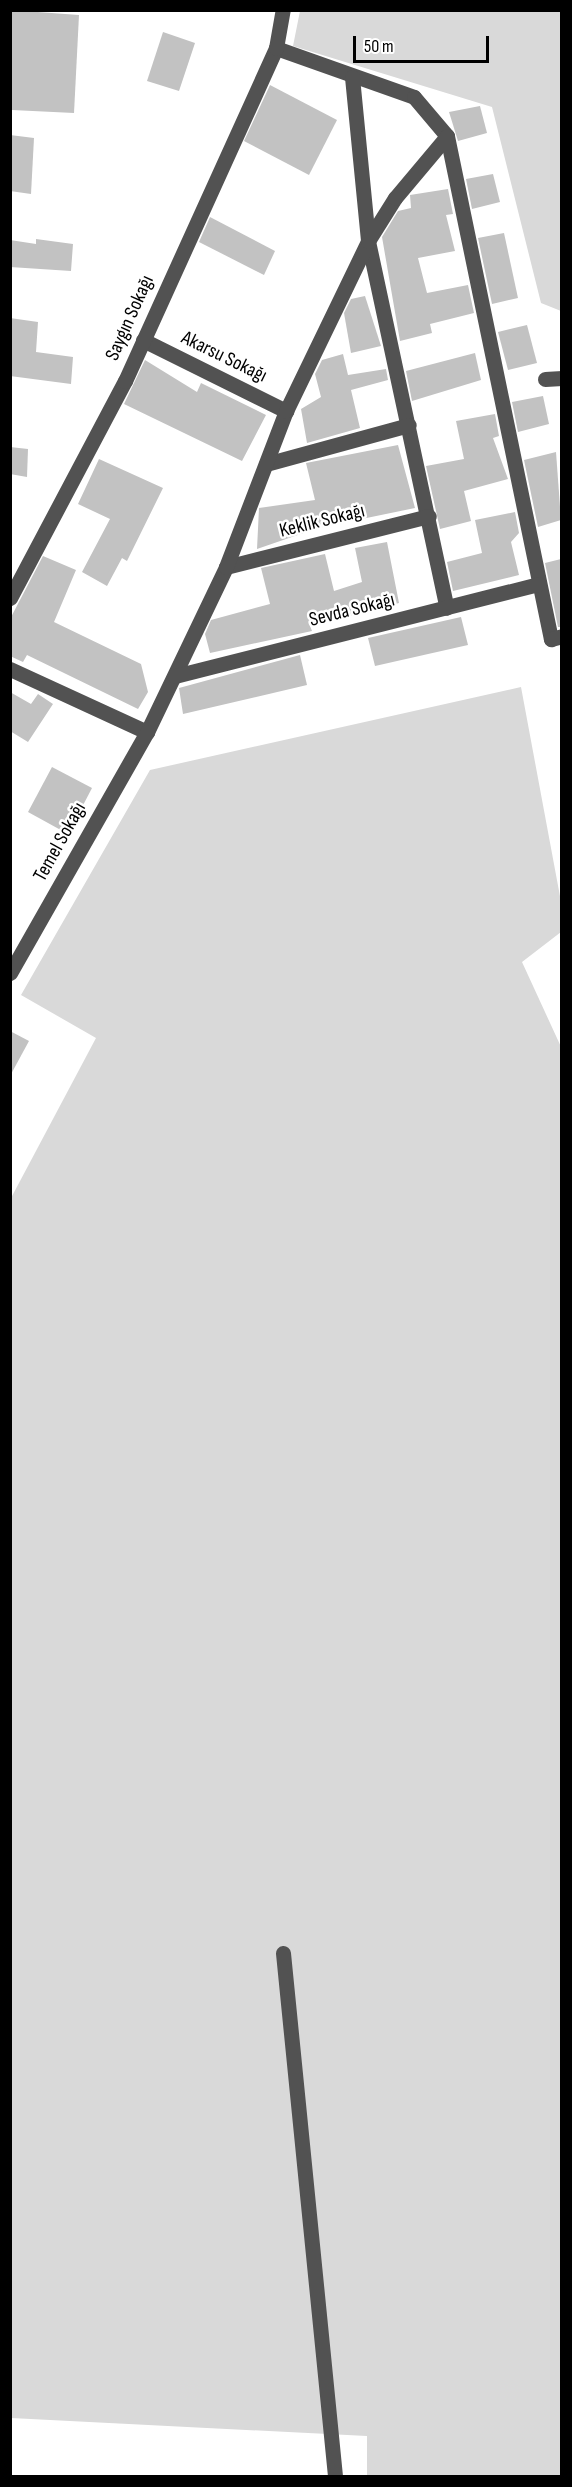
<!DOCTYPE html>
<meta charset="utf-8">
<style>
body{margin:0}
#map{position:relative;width:572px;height:2487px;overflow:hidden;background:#fff;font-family:"Sofia Sans Condensed",sans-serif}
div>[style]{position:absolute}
.green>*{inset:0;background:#d9d9d9}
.building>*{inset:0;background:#c2c2c2}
.minor>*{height:15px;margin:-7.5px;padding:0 7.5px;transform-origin:7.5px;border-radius:7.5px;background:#525252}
span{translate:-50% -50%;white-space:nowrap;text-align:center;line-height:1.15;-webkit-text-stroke:5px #fff;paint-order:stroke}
.street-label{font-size:20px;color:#000}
.frame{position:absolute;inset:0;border:12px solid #000;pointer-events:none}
.scale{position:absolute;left:353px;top:36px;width:136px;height:27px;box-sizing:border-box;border:3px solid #000;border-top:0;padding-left:8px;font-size:18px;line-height:21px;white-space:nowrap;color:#000;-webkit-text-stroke:4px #fff;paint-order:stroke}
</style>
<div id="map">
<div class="green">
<i style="clip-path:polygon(300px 11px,561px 11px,561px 311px,541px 303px,492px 107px,293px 46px)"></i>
<i style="clip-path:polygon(521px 687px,562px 907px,561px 932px,522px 962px,562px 1049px,561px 2476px,367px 2476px,367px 2436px,11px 2418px,11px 1198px,96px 1038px,21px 995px,150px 770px)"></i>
</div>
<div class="building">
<i style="clip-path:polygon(10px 10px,79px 15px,74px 113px,12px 110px)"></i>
<i style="clip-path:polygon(163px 32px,195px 43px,179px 91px,147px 81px)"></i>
<i style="clip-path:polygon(270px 85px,337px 120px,309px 175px,244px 141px)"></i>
<i style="clip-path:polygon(480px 106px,487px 133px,458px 141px,449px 112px)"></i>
<i style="clip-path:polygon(10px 135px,34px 138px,31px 194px,10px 191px)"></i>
<i style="clip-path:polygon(493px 174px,500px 202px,472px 209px,466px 179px)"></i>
<i style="clip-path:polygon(448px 189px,453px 214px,446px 215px,455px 251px,418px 258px,427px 293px,468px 285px,474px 313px,430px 324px,432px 333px,400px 341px,382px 237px,398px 211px,411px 208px,410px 195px)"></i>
<i style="clip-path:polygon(210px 217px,275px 251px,264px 275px,199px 242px)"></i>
<i style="clip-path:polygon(504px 233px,518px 298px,492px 304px,478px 238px)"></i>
<i style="clip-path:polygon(36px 239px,73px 244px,71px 271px,10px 267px,10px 240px,36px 244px)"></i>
<i style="clip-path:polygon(365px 296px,381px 346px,351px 353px,344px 313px,351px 299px)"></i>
<i style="clip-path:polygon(10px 318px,38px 322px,36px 352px,73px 357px,71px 384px,10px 376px)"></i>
<i style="clip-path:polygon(527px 325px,537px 363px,508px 370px,498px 332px)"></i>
<i style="clip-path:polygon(475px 353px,481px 380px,412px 401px,406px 371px)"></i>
<i style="clip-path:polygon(343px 354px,348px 375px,386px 369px,388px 380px,351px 390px,360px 428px,307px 443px,301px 409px,321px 397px,315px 374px,322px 360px)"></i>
<i style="clip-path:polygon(145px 360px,197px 392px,201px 383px,266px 415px,242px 461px,124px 404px)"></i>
<i style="clip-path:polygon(543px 396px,549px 424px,518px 432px,512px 402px)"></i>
<i style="clip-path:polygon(495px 414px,499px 436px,493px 438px,508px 479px,464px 491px,471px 521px,440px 529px,426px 466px,464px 459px,456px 421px)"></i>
<i style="clip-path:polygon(398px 445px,415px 508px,318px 528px,257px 549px,259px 508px,315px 500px,306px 463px)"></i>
<i style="clip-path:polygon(10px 447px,28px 449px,27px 477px,10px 474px)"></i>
<i style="clip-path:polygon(556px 452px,561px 520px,538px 527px,524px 460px)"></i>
<i style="clip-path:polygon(99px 459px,163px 488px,127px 561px,122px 558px,107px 586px,82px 572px,110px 519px,78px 504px)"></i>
<i style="clip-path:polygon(515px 512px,519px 533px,511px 542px,519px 575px,453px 591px,447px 562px,482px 553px,475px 520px)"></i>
<i style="clip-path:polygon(387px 542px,399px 603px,310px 626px,312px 631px,210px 653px,205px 634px,211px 620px,270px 604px,261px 568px,325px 554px,334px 591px,362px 582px,355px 548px)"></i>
<i style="clip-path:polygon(43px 556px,76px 570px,54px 622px,141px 664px,148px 692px,138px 709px,27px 655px,23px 662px,10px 656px,10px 619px)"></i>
<i style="clip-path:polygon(561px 559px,561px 627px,558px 627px,545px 563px)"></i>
<i style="clip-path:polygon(461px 617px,468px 645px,375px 666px,368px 638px)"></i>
<i style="clip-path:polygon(300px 655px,307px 685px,183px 714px,179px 688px)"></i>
<i style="clip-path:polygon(10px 692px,31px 704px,38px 694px,53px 704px,28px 742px,10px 731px)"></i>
<i style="clip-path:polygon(52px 767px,92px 788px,68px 834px,28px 812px)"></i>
<i style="clip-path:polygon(10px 1031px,29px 1041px,10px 1076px)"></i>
</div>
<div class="minor">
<i style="left:276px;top:48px;width:146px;rotate:19.5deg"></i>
<i style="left:414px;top:97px;width:51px;rotate:49.8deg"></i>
<i style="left:447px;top:136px;width:514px;rotate:78.32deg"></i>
<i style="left:551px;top:639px;width:11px;rotate:-15deg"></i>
<i style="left:352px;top:77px;width:165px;rotate:84.4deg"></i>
<i style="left:368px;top:241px;width:375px;rotate:77.9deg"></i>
<i style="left:143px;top:340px;width:160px;rotate:26.4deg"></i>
<i style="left:545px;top:379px;width:17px;rotate:-3deg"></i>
<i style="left:266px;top:464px;width:148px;rotate:-15.3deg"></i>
<i style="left:226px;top:567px;width:209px;rotate:-14.1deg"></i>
<i style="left:10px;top:598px;width:246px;rotate:-62.1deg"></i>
<i style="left:125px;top:381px;width:366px;rotate:-65.6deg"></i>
<i style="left:276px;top:48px;width:39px;rotate:-80deg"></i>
<i style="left:10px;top:669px;width:151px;rotate:24.7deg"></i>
<i style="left:147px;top:732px;width:183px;rotate:-64.4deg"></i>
<i style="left:226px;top:567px;width:167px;rotate:-69deg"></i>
<i style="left:286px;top:411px;width:189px;rotate:-64.2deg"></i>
<i style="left:368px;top:241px;width:51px;rotate:-57.9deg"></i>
<i style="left:395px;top:198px;width:81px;rotate:-50deg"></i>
<i style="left:175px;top:676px;width:375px;rotate:-14.2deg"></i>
<i style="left:10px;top:973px;width:277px;rotate:-60.4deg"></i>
<i style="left:283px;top:1953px;width:526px;rotate:84.32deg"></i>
</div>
<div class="street-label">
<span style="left:130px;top:318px;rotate:-66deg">Saygın Sokağı</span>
<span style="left:224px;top:357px;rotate:26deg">Akarsu Sokağı</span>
<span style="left:322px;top:521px;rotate:-14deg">Keklik Sokağı</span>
<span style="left:352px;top:610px;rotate:-14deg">Sevda Sokağı</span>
<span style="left:60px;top:842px;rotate:-61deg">Temel Sokağı</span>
</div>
<div class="frame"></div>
<div class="scale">50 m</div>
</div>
